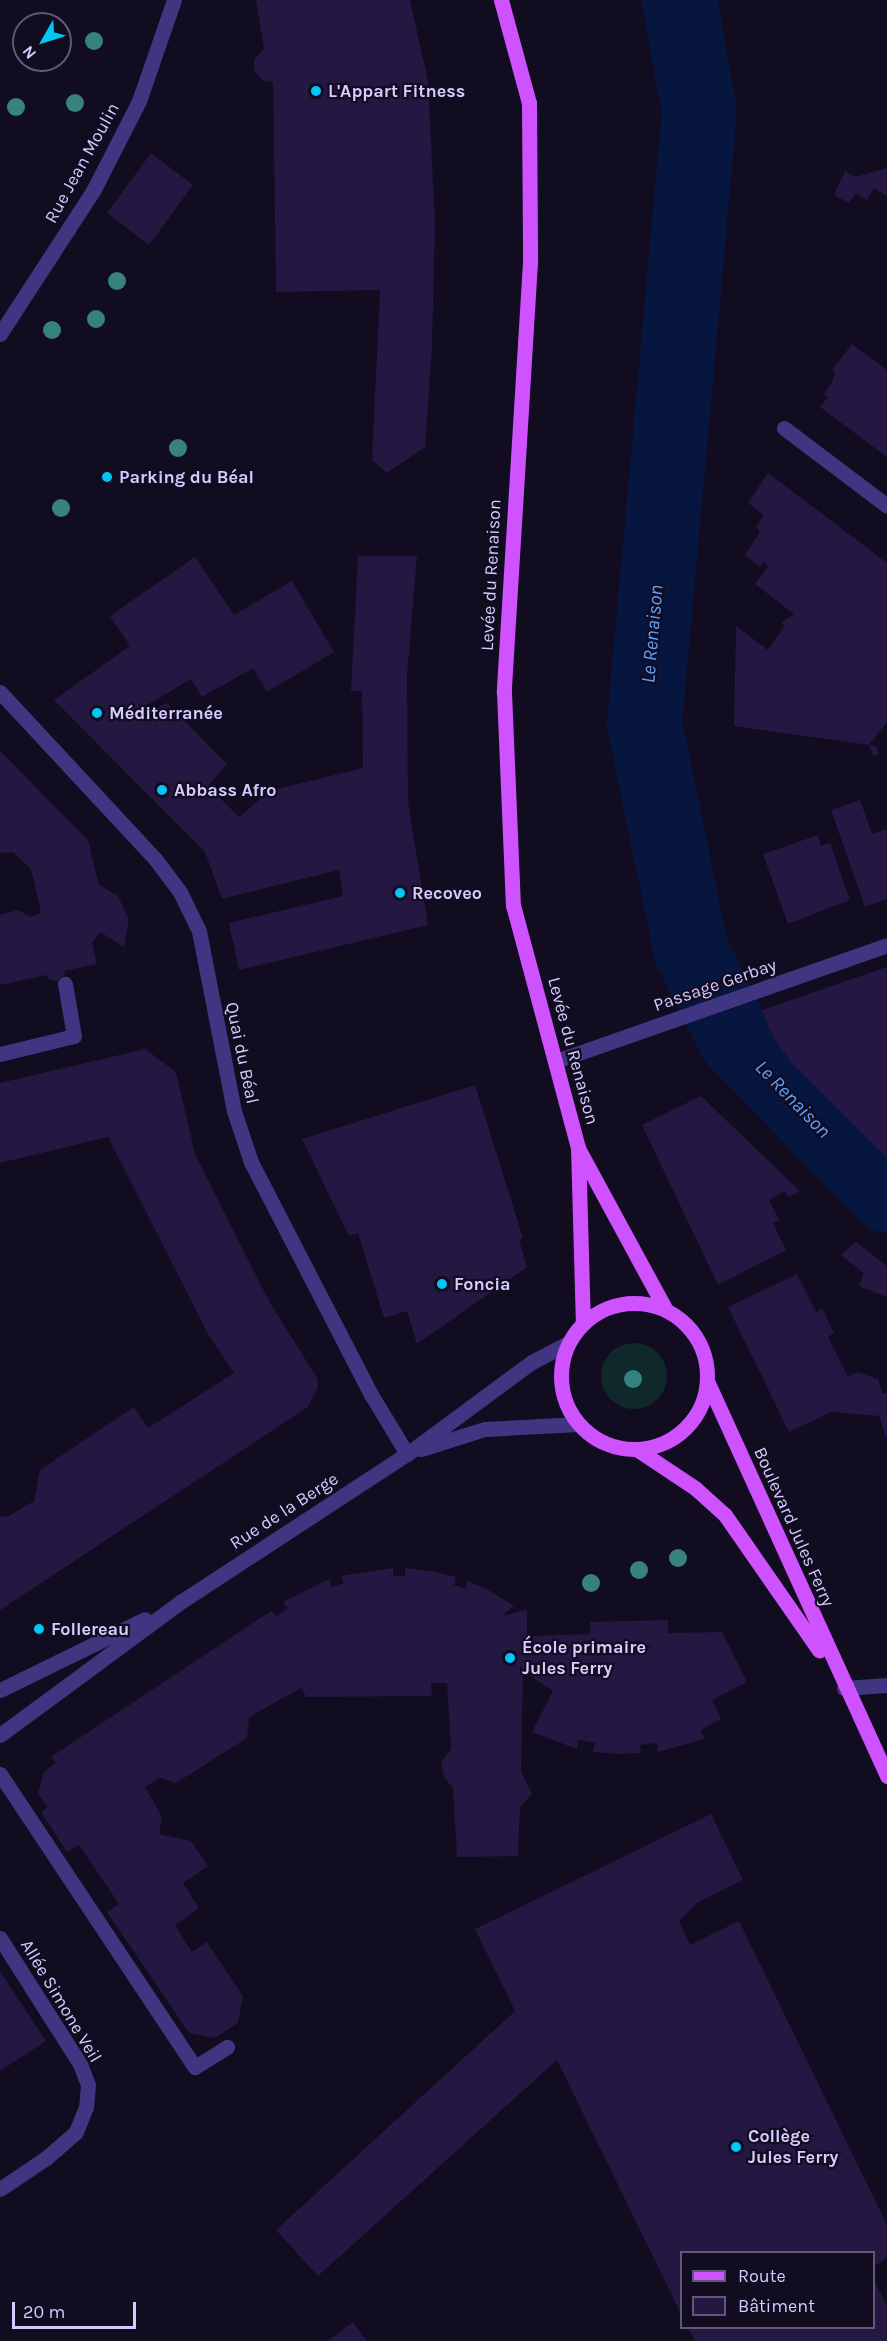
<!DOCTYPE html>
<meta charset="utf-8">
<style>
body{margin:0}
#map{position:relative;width:887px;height:2341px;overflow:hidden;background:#110c20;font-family:Karla,sans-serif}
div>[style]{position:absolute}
.green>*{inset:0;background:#0f292a}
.round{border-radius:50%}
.river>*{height:75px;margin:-37.5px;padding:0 37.5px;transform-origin:37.5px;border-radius:37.5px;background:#07163e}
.building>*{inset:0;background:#241742}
.minor>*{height:15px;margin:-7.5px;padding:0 7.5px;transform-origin:7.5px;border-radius:7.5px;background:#3f3581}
.major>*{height:15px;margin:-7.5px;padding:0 7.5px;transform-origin:7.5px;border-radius:7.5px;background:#cf52ff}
.major>.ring{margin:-7.5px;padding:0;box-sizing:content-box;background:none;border:15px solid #cf52ff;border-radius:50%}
.trees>*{width:18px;height:18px;margin:-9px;border-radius:50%;background:#35827f}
.dots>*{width:16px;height:16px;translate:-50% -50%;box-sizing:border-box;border:3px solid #110c20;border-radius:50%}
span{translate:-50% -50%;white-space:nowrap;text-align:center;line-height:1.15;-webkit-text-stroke:4.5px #110c20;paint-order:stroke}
.poi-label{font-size:18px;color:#d6cbff;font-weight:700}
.left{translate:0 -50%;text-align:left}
.street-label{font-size:18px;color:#d6cbff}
.water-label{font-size:20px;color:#59a2ff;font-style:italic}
.legend{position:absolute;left:680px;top:2251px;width:195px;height:78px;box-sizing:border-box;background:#110c20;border:2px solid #605879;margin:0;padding:8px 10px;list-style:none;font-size:18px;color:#d6cbff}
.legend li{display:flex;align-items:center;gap:12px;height:30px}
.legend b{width:30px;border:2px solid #605879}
.north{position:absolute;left:12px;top:12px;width:60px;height:60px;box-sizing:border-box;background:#110c20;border:2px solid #605879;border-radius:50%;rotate:231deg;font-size:16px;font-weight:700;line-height:24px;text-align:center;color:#d6cbff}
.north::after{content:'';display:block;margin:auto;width:21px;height:27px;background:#00c6f6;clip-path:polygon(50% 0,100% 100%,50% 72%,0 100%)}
.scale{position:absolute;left:12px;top:2302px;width:124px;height:27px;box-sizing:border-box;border:3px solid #d6cbff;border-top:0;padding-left:8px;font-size:18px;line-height:21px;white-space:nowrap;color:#d6cbff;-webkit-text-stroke:4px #110c20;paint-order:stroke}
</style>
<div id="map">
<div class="green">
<i class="round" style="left:601px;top:1343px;width:66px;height:66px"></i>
</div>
<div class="river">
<i style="left:679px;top:0;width:113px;rotate:79.8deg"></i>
<i style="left:699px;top:111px;width:613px;rotate:95.14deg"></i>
<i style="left:644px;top:722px;width:232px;rotate:78.5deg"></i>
<i style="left:690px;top:949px;width:101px;rotate:63.4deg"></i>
<i style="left:735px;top:1039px;width:218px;rotate:45.7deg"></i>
</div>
<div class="building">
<i style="clip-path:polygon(256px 0,410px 0,428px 81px,435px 223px,432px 347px,425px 447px,387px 473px,372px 460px,380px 290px,276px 292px,273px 82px,263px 81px,254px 71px,254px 60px,264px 48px)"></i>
<i style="clip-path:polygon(151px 153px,193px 185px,149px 245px,107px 213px)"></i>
<i style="clip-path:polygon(887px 168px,887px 196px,874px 188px,867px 200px,856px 193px,849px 203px,834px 195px,845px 171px,855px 177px)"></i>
<i style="clip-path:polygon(852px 344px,887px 370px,887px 457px,820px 407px,828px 397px,824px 394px,832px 382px,835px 372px,832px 370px)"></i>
<i style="clip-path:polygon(768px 473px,887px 563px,887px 722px,869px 745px,876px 746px,879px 754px,873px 756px,869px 745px,734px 726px,736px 626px,768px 650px,785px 625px,781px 623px,794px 614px,755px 584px,768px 566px,763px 562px,760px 567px,745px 555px,760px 532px,756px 527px,764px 515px,748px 503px)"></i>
<i style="clip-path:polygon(358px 556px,417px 556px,407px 676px,408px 802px,428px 925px,239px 970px,229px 923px,343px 896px,339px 870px,222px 899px,205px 852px,54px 700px,130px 646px,110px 616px,195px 557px,234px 615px,292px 581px,334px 652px,267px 692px,253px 668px,202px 697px,191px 679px,135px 712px,139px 717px,167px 703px,227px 764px,208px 786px,239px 817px,269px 791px,363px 768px,362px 691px,351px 691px)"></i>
<i style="clip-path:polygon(0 751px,88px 840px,99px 885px,118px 896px,129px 920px,124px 947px,100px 932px,92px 943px,97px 964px,64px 971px,66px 974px,57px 981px,49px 980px,46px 975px,0 985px,0 915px,18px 910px,31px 917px,41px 913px,31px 869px,13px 852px,0 853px)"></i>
<i style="clip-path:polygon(860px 800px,872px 834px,887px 829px,887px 899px,865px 907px,831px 810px)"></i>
<i style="clip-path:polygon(818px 835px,821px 846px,830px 843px,850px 900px,788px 924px,763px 854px)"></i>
<i style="clip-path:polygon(887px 967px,887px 1158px,791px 1062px,773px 1037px,762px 1010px)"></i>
<i style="clip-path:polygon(145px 1049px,176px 1072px,195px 1154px,269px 1301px,317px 1378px,318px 1387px,308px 1407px,0 1610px,0 1516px,7px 1517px,34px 1501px,40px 1470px,134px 1407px,148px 1428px,234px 1373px,208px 1334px,108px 1137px,0 1163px,0 1083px)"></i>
<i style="clip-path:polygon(475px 1085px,523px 1238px,519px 1240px,527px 1267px,417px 1344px,407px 1311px,384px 1318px,358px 1233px,349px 1236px,302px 1139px)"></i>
<i style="clip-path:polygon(701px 1096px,800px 1191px,788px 1197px,785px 1191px,769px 1200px,779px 1220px,773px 1223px,786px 1250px,718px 1285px,642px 1125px)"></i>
<i style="clip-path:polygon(856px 1242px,887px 1266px,887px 1297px,859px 1286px,864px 1273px,841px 1255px)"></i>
<i style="clip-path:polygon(797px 1274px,816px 1312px,822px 1308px,834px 1333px,828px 1337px,848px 1377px,858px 1372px,878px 1379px,883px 1394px,887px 1393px,887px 1441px,879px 1416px,831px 1412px,789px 1432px,728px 1307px)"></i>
<i style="clip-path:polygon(393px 1568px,393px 1576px,405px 1576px,405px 1568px,431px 1571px,456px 1577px,454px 1585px,465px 1589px,468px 1581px,490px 1591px,514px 1606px,502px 1616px,527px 1610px,527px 1636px,590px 1634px,590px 1622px,668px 1620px,668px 1633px,722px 1632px,747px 1682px,712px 1700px,721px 1719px,701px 1730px,704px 1739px,658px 1752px,657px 1743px,640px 1745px,641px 1753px,617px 1754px,593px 1752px,595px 1743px,579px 1740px,577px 1749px,532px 1732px,553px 1691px,523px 1671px,521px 1771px,532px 1794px,520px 1807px,518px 1856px,457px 1857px,453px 1788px,444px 1777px,441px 1762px,451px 1749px,447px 1683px,431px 1683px,432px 1696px,306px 1697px,301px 1688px,263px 1709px,249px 1718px,247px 1738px,176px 1783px,160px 1778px,145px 1787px,162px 1817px,159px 1834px,191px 1841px,208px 1866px,183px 1883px,199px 1908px,175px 1925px,192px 1952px,207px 1942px,243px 1996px,238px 2023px,215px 2038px,189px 2033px,107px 1912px,119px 1904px,79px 1845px,67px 1852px,41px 1812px,47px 1807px,38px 1794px,44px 1772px,56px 1763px,51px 1757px,257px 1620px,272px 1611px,276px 1616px,288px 1609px,283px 1602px,329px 1579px,332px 1587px,344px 1583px,341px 1576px)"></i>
<i style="clip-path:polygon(711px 1814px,743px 1880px,698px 1902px,679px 1921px,690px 1945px,739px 1921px,887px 2225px,887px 2258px,874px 2266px,874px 2252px,682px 2252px,681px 2314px,557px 2060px,318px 2276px,276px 2230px,515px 2011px,475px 1929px)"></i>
<i style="clip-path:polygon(0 1971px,46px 2041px,0 2071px)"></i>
<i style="clip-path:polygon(874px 2280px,887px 2306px,887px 2341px,695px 2341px,688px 2328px,873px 2328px)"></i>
<i style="clip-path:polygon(353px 2322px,367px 2341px,327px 2341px)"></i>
</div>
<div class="minor">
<i style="left:0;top:334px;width:171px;rotate:-57deg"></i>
<i style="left:93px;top:191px;width:101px;rotate:-62.9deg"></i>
<i style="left:139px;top:101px;width:107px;rotate:-70.9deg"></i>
<i style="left:784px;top:428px;width:129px;rotate:37.1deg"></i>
<i style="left:0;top:692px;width:229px;rotate:47.1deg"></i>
<i style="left:156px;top:860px;width:40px;rotate:53deg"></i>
<i style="left:180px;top:892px;width:43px;rotate:64deg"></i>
<i style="left:199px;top:931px;width:183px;rotate:79deg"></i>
<i style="left:234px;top:1111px;width:54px;rotate:71.6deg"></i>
<i style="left:251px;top:1162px;width:263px;rotate:62.7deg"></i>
<i style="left:372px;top:1396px;width:68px;rotate:58.9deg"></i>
<i style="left:0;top:1054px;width:76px;rotate:-13.7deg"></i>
<i style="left:74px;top:1036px;width:53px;rotate:-99.8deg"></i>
<i style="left:556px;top:1061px;width:351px;rotate:-19.3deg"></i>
<i style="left:421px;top:1449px;width:67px;rotate:-17.4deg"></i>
<i style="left:485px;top:1429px;width:93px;rotate:-3.1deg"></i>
<i style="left:844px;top:1688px;width:43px;rotate:-4deg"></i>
<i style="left:0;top:1690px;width:161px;rotate:-26.1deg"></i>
<i style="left:0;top:1735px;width:226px;rotate:-36.4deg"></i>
<i style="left:182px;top:1601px;width:269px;rotate:-33.2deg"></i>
<i style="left:407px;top:1454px;width:155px;rotate:-36.4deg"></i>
<i style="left:532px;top:1362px;width:41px;rotate:-27.8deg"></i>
<i style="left:0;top:1774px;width:352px;rotate:56.4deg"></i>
<i style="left:195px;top:2067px;width:38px;rotate:-32deg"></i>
<i style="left:0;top:1938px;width:149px;rotate:57.6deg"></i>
<i style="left:80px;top:2064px;width:22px;rotate:69deg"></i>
<i style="left:88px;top:2085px;width:22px;rotate:95deg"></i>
<i style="left:86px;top:2107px;width:27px;rotate:112deg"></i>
<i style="left:76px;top:2132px;width:40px;rotate:139deg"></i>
<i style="left:46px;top:2158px;width:55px;rotate:146deg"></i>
</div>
<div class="major">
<i style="left:501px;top:0;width:107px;rotate:74.8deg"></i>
<i style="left:529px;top:103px;width:159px;rotate:89.6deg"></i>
<i style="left:530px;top:262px;width:431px;rotate:93.5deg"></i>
<i style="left:504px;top:692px;width:213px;rotate:87.6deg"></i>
<i style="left:513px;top:905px;width:251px;rotate:75deg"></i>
<i style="left:578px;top:1147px;width:176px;rotate:88.4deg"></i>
<i style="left:579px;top:1150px;width:182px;rotate:61.5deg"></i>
<i class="ring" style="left:561px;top:1303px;width:131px;height:131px"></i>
<i style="left:708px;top:1383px;width:432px;rotate:65.5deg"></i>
<i style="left:638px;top:1450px;width:69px;rotate:33.7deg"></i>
<i style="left:695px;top:1488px;width:40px;rotate:42deg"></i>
<i style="left:725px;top:1515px;width:165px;rotate:55.2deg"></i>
</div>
<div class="trees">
<i style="left:94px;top:41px"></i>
<i style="left:75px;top:103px"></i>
<i style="left:16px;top:107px"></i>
<i style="left:117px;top:281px"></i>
<i style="left:96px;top:319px"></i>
<i style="left:52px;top:330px"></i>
<i style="left:178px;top:448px"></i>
<i style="left:61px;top:508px"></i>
<i style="left:633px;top:1379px"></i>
<i style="left:678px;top:1558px"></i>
<i style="left:639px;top:1570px"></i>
<i style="left:591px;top:1583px"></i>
</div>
<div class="dots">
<i style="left:316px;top:91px;background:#00c6f6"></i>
<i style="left:107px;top:477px;background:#00c6f6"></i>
<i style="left:97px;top:713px;background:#00c6f6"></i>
<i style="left:162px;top:790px;background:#00c6f6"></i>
<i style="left:400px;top:893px;background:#00c6f6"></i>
<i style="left:442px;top:1284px;background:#00c6f6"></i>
<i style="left:39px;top:1629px;background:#00c6f6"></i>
<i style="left:510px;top:1658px;background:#00c6f6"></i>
<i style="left:736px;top:2147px;background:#00c6f6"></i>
</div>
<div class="poi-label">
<span class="left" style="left:328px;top:91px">L'Appart Fitness</span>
<span class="left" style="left:119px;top:477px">Parking du Béal</span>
<span class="left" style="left:109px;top:713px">Méditerranée</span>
<span class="left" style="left:174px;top:790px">Abbass Afro</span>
<span class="left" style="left:412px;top:893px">Recoveo</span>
<span class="left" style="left:454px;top:1284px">Foncia</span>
<span class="left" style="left:51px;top:1629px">Follereau</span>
<span class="left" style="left:522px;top:1658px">École primaire<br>Jules Ferry</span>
<span class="left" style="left:748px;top:2147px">Collège<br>Jules Ferry</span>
</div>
<div class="street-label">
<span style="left:82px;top:163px;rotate:-61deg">Rue Jean Moulin</span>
<span style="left:491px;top:575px;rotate:-87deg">Levée du Renaison</span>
<span style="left:715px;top:985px;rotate:-19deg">Passage Gerbay</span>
<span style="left:573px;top:1051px;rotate:75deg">Levée du Renaison</span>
<span style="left:242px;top:1053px;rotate:78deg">Quai du Béal</span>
<span style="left:284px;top:1511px;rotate:-33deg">Rue de la Berge</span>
<span style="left:794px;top:1527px;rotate:66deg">Boulevard Jules Ferry</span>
<span style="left:61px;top:2001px;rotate:59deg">Allée Simone Veil</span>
</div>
<div class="water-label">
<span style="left:652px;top:634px;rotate:-85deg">Le Renaison</span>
<span style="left:793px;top:1099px;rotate:46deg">Le Renaison</span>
</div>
<ul class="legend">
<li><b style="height:8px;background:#cf52ff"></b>Route</li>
<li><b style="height:16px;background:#241742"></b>Bâtiment</li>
</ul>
<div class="north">N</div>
<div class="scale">20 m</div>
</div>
